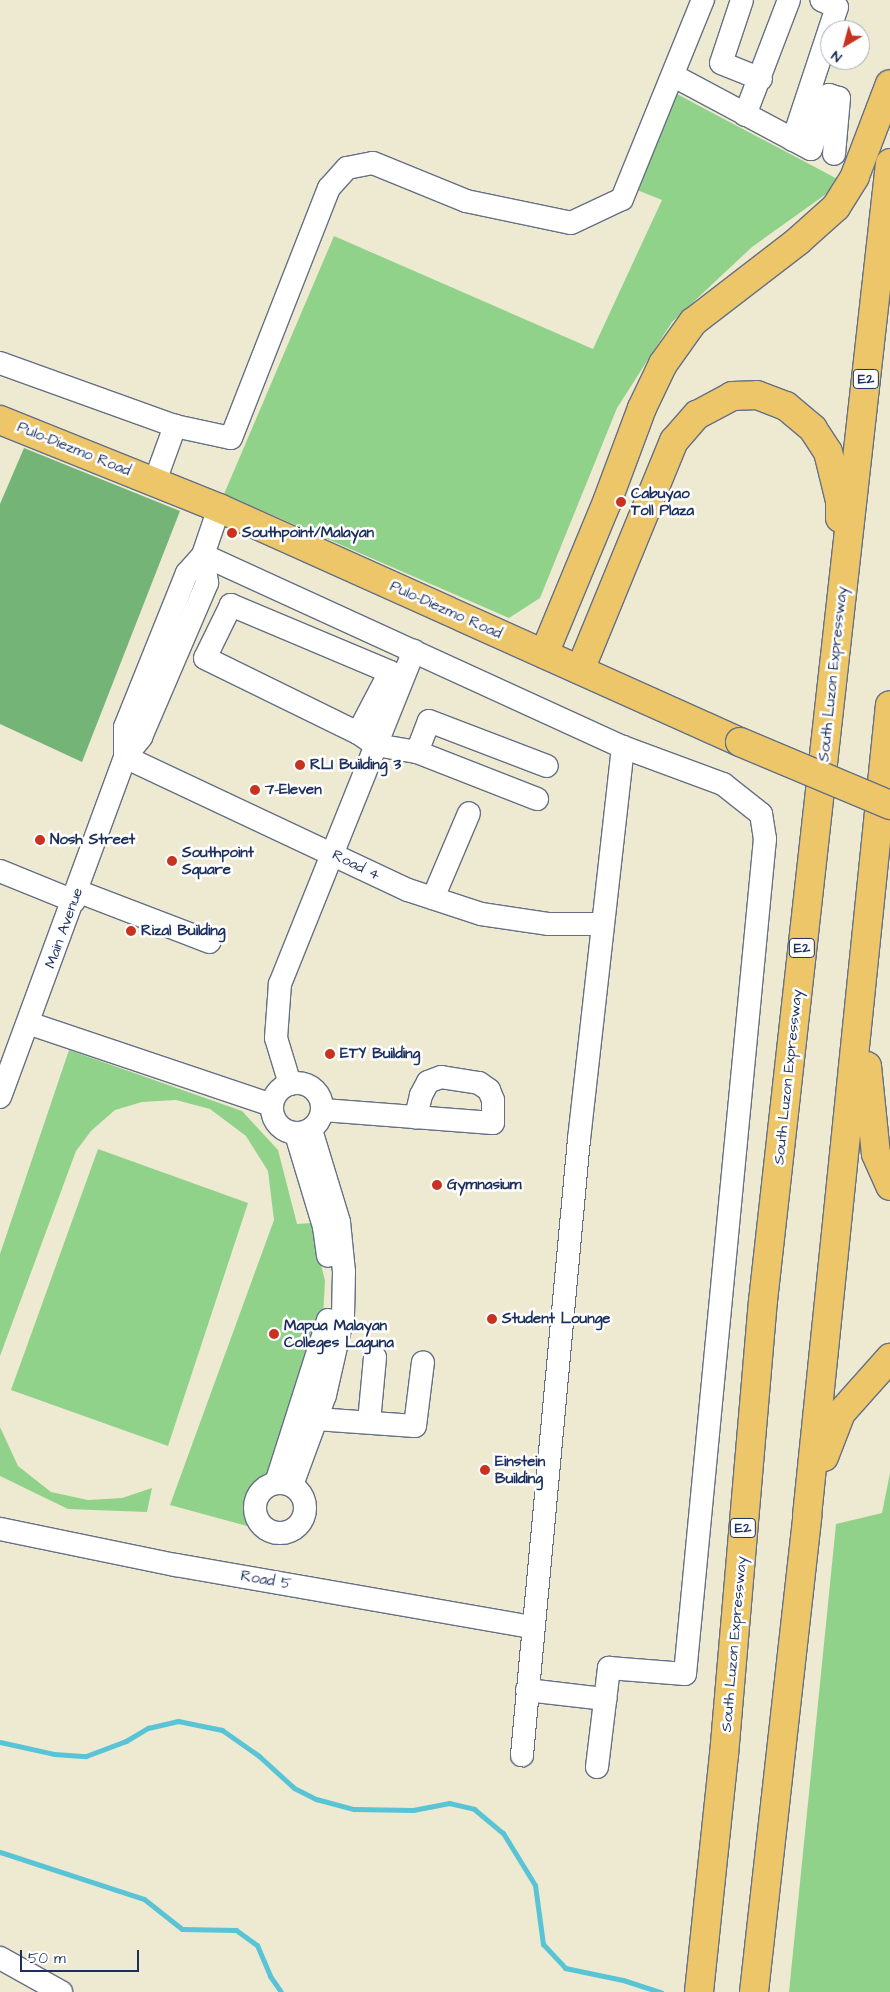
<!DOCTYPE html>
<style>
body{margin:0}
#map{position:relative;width:890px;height:1992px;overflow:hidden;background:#eeead1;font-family:"Architects Daughter",sans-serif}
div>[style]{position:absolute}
.green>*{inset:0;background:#91d28a}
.forest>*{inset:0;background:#74b476}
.stream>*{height:5px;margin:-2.5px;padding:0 2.5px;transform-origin:2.5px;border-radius:2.5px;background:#59c4d5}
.roads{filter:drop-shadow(1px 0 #657086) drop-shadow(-1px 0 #657086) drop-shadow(0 1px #657086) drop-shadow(0 -1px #657086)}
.minor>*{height:22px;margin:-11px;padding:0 11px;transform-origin:11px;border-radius:11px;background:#fff}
.minor>.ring{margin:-11px;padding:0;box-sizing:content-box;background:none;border:22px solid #fff;border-radius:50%}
.major>*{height:28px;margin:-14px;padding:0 14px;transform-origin:14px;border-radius:14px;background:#ecc669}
.highway>*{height:28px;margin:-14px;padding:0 14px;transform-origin:14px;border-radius:14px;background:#ecc669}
.bridges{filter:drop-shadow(1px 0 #657086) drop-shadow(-1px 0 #657086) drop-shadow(0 1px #657086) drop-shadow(0 -1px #657086)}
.major-bridge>*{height:28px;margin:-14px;padding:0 14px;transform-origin:14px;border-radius:14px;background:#ecc669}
.dots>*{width:14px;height:14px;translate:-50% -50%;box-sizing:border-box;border:2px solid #fff;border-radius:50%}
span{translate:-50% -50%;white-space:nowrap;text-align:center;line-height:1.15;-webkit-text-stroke:5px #fff;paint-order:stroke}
.shield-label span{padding:1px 4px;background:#fff;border:1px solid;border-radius:4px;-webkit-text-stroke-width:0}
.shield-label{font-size:14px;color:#1b2f5e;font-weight:700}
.street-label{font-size:15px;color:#1b2f5e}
.poi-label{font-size:15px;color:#1b2f5e;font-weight:700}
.left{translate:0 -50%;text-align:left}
.north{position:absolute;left:820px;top:20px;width:50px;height:50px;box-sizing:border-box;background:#fff;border:1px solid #a4acbf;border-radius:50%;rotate:217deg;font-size:14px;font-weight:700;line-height:20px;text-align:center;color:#1b2f5e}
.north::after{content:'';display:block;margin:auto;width:18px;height:22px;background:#c8321e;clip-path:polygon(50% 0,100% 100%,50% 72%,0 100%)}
.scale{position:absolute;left:20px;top:1950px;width:119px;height:22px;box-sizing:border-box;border:2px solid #1b2f5e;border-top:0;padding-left:6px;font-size:15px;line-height:18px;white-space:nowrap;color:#1b2f5e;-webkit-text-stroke:4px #fff;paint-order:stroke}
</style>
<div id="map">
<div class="green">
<i style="clip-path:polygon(675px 93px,843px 182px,752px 247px,672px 322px,617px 408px,540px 598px,509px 618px,224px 494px,334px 236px,593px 349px,662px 200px,632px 188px)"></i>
<i style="clip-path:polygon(69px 1050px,242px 1111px,278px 1150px,297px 1224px,311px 1223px,325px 1281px,323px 1316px,271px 1477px,258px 1489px,247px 1526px,170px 1505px,274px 1220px,268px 1171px,246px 1136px,210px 1109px,176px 1100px,142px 1102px,115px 1110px,91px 1131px,76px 1151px,0 1356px,0 1254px)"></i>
<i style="clip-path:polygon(98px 1149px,248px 1203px,168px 1446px,11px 1390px)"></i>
<i style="clip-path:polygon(0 1427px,18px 1466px,51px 1492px,88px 1500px,122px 1498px,152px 1488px,147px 1512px,68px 1509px,0 1476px)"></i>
<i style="clip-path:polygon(890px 1473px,890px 1992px,789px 1992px,836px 1524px,882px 1513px)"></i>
</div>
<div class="forest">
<i style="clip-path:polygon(24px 448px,180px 511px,82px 762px,0 724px,0 504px)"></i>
</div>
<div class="stream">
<i style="left:0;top:1742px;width:55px;rotate:12.5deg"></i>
<i style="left:54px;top:1754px;width:32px;rotate:4deg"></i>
<i style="left:86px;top:1756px;width:43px;rotate:-20.6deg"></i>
<i style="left:126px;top:1741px;width:26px;rotate:-31deg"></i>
<i style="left:148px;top:1728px;width:31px;rotate:-13deg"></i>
<i style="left:178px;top:1721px;width:45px;rotate:11.6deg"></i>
<i style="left:222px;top:1730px;width:45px;rotate:35.1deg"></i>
<i style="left:259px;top:1756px;width:47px;rotate:42.4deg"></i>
<i style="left:294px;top:1788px;width:25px;rotate:27deg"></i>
<i style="left:316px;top:1799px;width:39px;rotate:15deg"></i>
<i style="left:354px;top:1809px;width:59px;rotate:1deg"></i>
<i style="left:413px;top:1810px;width:37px;rotate:-11deg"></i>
<i style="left:449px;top:1803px;width:26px;rotate:13deg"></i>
<i style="left:474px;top:1809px;width:38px;rotate:40deg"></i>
<i style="left:503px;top:1833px;width:61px;rotate:58.4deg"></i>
<i style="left:535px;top:1885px;width:60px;rotate:82.3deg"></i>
<i style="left:543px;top:1944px;width:33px;rotate:47deg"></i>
<i style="left:565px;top:1968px;width:59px;rotate:11.7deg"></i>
<i style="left:623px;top:1980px;width:40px;rotate:18deg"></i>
<i style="left:0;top:1852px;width:151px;rotate:18.1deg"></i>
<i style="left:144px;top:1899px;width:48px;rotate:38.3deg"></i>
<i style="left:182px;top:1929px;width:54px;rotate:1.1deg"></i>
<i style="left:236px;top:1930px;width:26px;rotate:36deg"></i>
<i style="left:257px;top:1945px;width:34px;rotate:67deg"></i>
<i style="left:270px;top:1976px;width:19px;rotate:55deg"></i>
</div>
<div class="roads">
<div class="minor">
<i style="left:742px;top:0;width:66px;rotate:108.4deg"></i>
<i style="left:721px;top:63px;width:43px;rotate:21.8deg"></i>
<i style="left:674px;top:76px;width:155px;rotate:28.1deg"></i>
<i style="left:811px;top:149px;width:57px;rotate:-71.6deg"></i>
<i style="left:829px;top:95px;width:10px;rotate:17deg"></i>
<i style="left:839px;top:98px;width:56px;rotate:95.1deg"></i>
<i style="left:745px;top:115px;width:123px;rotate:-69.1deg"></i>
<i style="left:793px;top:140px;width:140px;rotate:-71.7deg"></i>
<i style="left:837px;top:7px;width:17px;rotate:-156deg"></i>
<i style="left:0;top:363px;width:186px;rotate:19.8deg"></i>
<i style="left:175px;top:426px;width:57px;rotate:12.1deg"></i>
<i style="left:231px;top:438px;width:269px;rotate:-68.6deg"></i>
<i style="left:329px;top:188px;width:27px;rotate:-48deg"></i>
<i style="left:347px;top:168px;width:26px;rotate:-11deg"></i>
<i style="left:373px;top:163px;width:100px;rotate:22.2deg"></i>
<i style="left:466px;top:201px;width:107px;rotate:11.8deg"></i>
<i style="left:571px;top:223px;width:56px;rotate:-25.2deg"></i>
<i style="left:622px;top:199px;width:215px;rotate:-67.9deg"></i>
<i style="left:155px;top:481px;width:59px;rotate:-70deg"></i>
<i style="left:203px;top:555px;width:462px;rotate:24.6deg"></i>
<i style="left:623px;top:747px;width:394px;rotate:96.4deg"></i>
<i style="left:579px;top:1139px;width:619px;rotate:95.29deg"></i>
<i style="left:358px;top:733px;width:69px;rotate:-62.3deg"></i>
<i style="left:390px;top:672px;width:173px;rotate:-157.2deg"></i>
<i style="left:231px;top:605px;width:59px;rotate:116.1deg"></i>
<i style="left:205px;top:658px;width:170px;rotate:26.1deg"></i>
<i style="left:358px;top:733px;width:22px;rotate:34deg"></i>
<i style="left:376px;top:745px;width:42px;rotate:9.7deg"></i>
<i style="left:417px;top:752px;width:33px;rotate:-69deg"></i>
<i style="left:429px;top:721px;width:126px;rotate:20.9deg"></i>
<i style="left:417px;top:752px;width:129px;rotate:21.4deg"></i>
<i style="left:125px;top:757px;width:313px;rotate:25.2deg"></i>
<i style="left:408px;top:890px;width:77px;rotate:18.2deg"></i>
<i style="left:481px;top:914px;width:69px;rotate:8.4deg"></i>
<i style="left:549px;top:924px;width:53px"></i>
<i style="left:125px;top:757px;width:26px;rotate:-51deg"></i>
<i style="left:141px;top:737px;width:168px;rotate:-66.8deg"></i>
<i style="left:207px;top:583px;width:28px;rotate:-98deg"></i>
<i style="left:0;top:871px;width:80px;rotate:22.1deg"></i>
<i style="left:77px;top:891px;width:142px;rotate:21deg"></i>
<i style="left:433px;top:898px;width:92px;rotate:-67deg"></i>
<i style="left:28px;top:1023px;width:257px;rotate:18.6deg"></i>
<i class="ring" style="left:272px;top:1083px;width:28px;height:28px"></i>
<i style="left:290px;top:1084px;width:48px;rotate:-106.9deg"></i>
<i style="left:276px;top:1038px;width:54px;rotate:-85.8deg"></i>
<i style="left:280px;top:984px;width:359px;rotate:-68.1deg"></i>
<i style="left:0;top:1097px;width:362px;rotate:-69.8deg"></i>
<i style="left:125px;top:757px;width:30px;rotate:-90deg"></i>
<i style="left:125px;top:727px;width:166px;rotate:-68.1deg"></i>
<i style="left:187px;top:573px;width:24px;rotate:-48deg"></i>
<i style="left:203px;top:555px;width:50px;rotate:-71.2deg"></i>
<i style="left:323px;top:1110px;width:170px;rotate:4.4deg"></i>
<i style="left:493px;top:1123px;width:23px;rotate:-90deg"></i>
<i style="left:493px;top:1100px;width:11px;rotate:-112deg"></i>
<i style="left:489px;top:1090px;width:12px;rotate:-145deg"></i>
<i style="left:479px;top:1083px;width:38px;rotate:-171deg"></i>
<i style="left:441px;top:1077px;width:14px;rotate:159deg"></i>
<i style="left:428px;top:1082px;width:15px;rotate:118deg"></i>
<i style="left:421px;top:1095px;width:23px;rotate:103deg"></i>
<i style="left:296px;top:1134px;width:97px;rotate:73.2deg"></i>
<i style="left:324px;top:1227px;width:29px;rotate:82deg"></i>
<i style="left:316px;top:1419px;width:99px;rotate:4deg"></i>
<i style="left:415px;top:1426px;width:64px;rotate:-82.9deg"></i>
<i style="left:369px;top:1422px;width:65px;rotate:-84.7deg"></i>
<i class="ring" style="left:255px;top:1483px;width:28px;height:28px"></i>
<i style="left:276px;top:1483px;width:171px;rotate:-72.3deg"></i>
<i style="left:292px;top:1485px;width:96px;rotate:-69.9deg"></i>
<i style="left:325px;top:1395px;width:81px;rotate:-77.2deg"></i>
<i style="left:343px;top:1316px;width:44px;rotate:-88.7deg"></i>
<i style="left:344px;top:1272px;width:50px;rotate:-95.7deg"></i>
<i style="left:339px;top:1222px;width:96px;rotate:-106.9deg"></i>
<i style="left:0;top:1529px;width:180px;rotate:11.6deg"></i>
<i style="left:176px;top:1565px;width:362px;rotate:9.9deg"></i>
<i style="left:527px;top:1690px;width:79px;rotate:6.6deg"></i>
<i style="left:597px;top:1767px;width:100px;rotate:-83.1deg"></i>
<i style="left:609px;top:1668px;width:76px;rotate:4.5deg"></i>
<i style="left:685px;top:1674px;width:839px;rotate:-84.53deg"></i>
<i style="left:765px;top:839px;width:25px;rotate:-99deg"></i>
<i style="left:761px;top:814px;width:48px;rotate:-141.7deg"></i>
<i style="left:723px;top:784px;width:107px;rotate:-159.7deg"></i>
<i style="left:0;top:1958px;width:70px;rotate:29.1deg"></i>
</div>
<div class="major">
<i style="left:0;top:420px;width:236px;rotate:21.9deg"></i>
<i style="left:219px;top:508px;width:571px;rotate:24.19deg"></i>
</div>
<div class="highway">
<i style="left:544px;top:654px;width:165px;rotate:-67.5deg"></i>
<i style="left:607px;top:502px;width:100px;rotate:-69.6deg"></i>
<i style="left:642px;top:408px;width:49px;rotate:-64.5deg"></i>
<i style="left:663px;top:364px;width:52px;rotate:-54.5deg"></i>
<i style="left:693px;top:322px;width:133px;rotate:-37.6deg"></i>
<i style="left:798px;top:241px;width:51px;rotate:-41.8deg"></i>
<i style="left:836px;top:207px;width:36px;rotate:-58deg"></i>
<i style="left:855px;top:176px;width:98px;rotate:-69.2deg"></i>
<i style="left:580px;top:670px;width:248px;rotate:-67.7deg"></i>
<i style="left:674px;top:441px;width:35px;rotate:-49deg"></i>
<i style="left:697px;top:415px;width:40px;rotate:-28deg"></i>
<i style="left:732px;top:396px;width:25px;rotate:-2deg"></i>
<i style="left:757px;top:395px;width:31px;rotate:21deg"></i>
<i style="left:786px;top:406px;width:35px;rotate:40deg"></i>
<i style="left:813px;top:429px;width:27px;rotate:57deg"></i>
<i style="left:828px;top:452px;width:50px;rotate:76.2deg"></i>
<i style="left:840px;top:501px;width:17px;rotate:90deg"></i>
<i style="left:867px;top:1066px;width:88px;rotate:84.2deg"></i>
<i style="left:876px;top:1154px;width:35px;rotate:66deg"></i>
<i style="left:824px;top:1457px;width:47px;rotate:-68.9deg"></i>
<i style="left:841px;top:1413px;width:74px;rotate:-48.3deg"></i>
<i style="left:699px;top:1992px;width:238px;rotate:-84deg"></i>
<i style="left:724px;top:1755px;width:456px;rotate:-85.1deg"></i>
<i style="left:763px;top:1301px;width:1145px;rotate:-83.63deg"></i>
<i style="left:754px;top:1992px;width:479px;rotate:-83.6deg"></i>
<i style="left:807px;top:1516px;width:815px;rotate:-84.16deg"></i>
</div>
</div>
<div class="bridges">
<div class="major-bridge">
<i style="left:740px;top:742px;width:163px;rotate:22.8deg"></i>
</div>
</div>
<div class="dots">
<i style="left:621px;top:502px;background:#c8321e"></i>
<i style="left:232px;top:533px;background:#c8321e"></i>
<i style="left:300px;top:765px;background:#c8321e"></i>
<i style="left:255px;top:790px;background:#c8321e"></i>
<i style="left:40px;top:840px;background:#c8321e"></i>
<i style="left:172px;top:861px;background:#c8321e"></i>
<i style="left:131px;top:931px;background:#c8321e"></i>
<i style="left:330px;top:1054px;background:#c8321e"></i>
<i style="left:437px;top:1185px;background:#c8321e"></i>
<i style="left:492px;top:1319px;background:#c8321e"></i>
<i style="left:274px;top:1334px;background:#c8321e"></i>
<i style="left:485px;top:1470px;background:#c8321e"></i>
</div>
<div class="shield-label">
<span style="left:866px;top:379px">E2</span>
<span style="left:802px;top:948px">E2</span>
<span style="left:743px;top:1528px">E2</span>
</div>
<div class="street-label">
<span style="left:74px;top:449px;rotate:22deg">Pulo-Diezmo Road</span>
<span style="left:446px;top:610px;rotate:24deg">Pulo-Diezmo Road</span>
<span style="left:833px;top:674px;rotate:-84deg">South Luzon Expressway</span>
<span style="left:356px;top:865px;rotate:26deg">Road 4</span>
<span style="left:64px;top:928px;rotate:-70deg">Main Avenue</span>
<span style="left:788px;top:1077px;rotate:-84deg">South Luzon Expressway</span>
<span style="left:266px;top:1580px;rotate:10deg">Road 5</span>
<span style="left:734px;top:1644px;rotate:-85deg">South Luzon Expressway</span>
</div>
<div class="poi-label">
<span class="left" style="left:631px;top:502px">Cabuyao<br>Toll Plaza</span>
<span class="left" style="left:242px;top:533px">Southpoint/Malayan</span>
<span class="left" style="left:310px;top:765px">RLI Building 3</span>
<span class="left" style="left:265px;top:790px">7-Eleven</span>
<span class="left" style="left:50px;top:840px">Nosh Street</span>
<span class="left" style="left:182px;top:861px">Southpoint<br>Square</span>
<span class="left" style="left:141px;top:931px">Rizal Building</span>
<span class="left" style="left:340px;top:1054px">ETY Building</span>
<span class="left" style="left:447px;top:1185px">Gymnasium</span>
<span class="left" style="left:502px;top:1319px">Student Lounge</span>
<span class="left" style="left:284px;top:1334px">Mapua Malayan<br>Colleges Laguna</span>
<span class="left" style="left:495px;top:1470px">Einstein<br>Building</span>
</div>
<div class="north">N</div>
<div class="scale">50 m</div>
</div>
